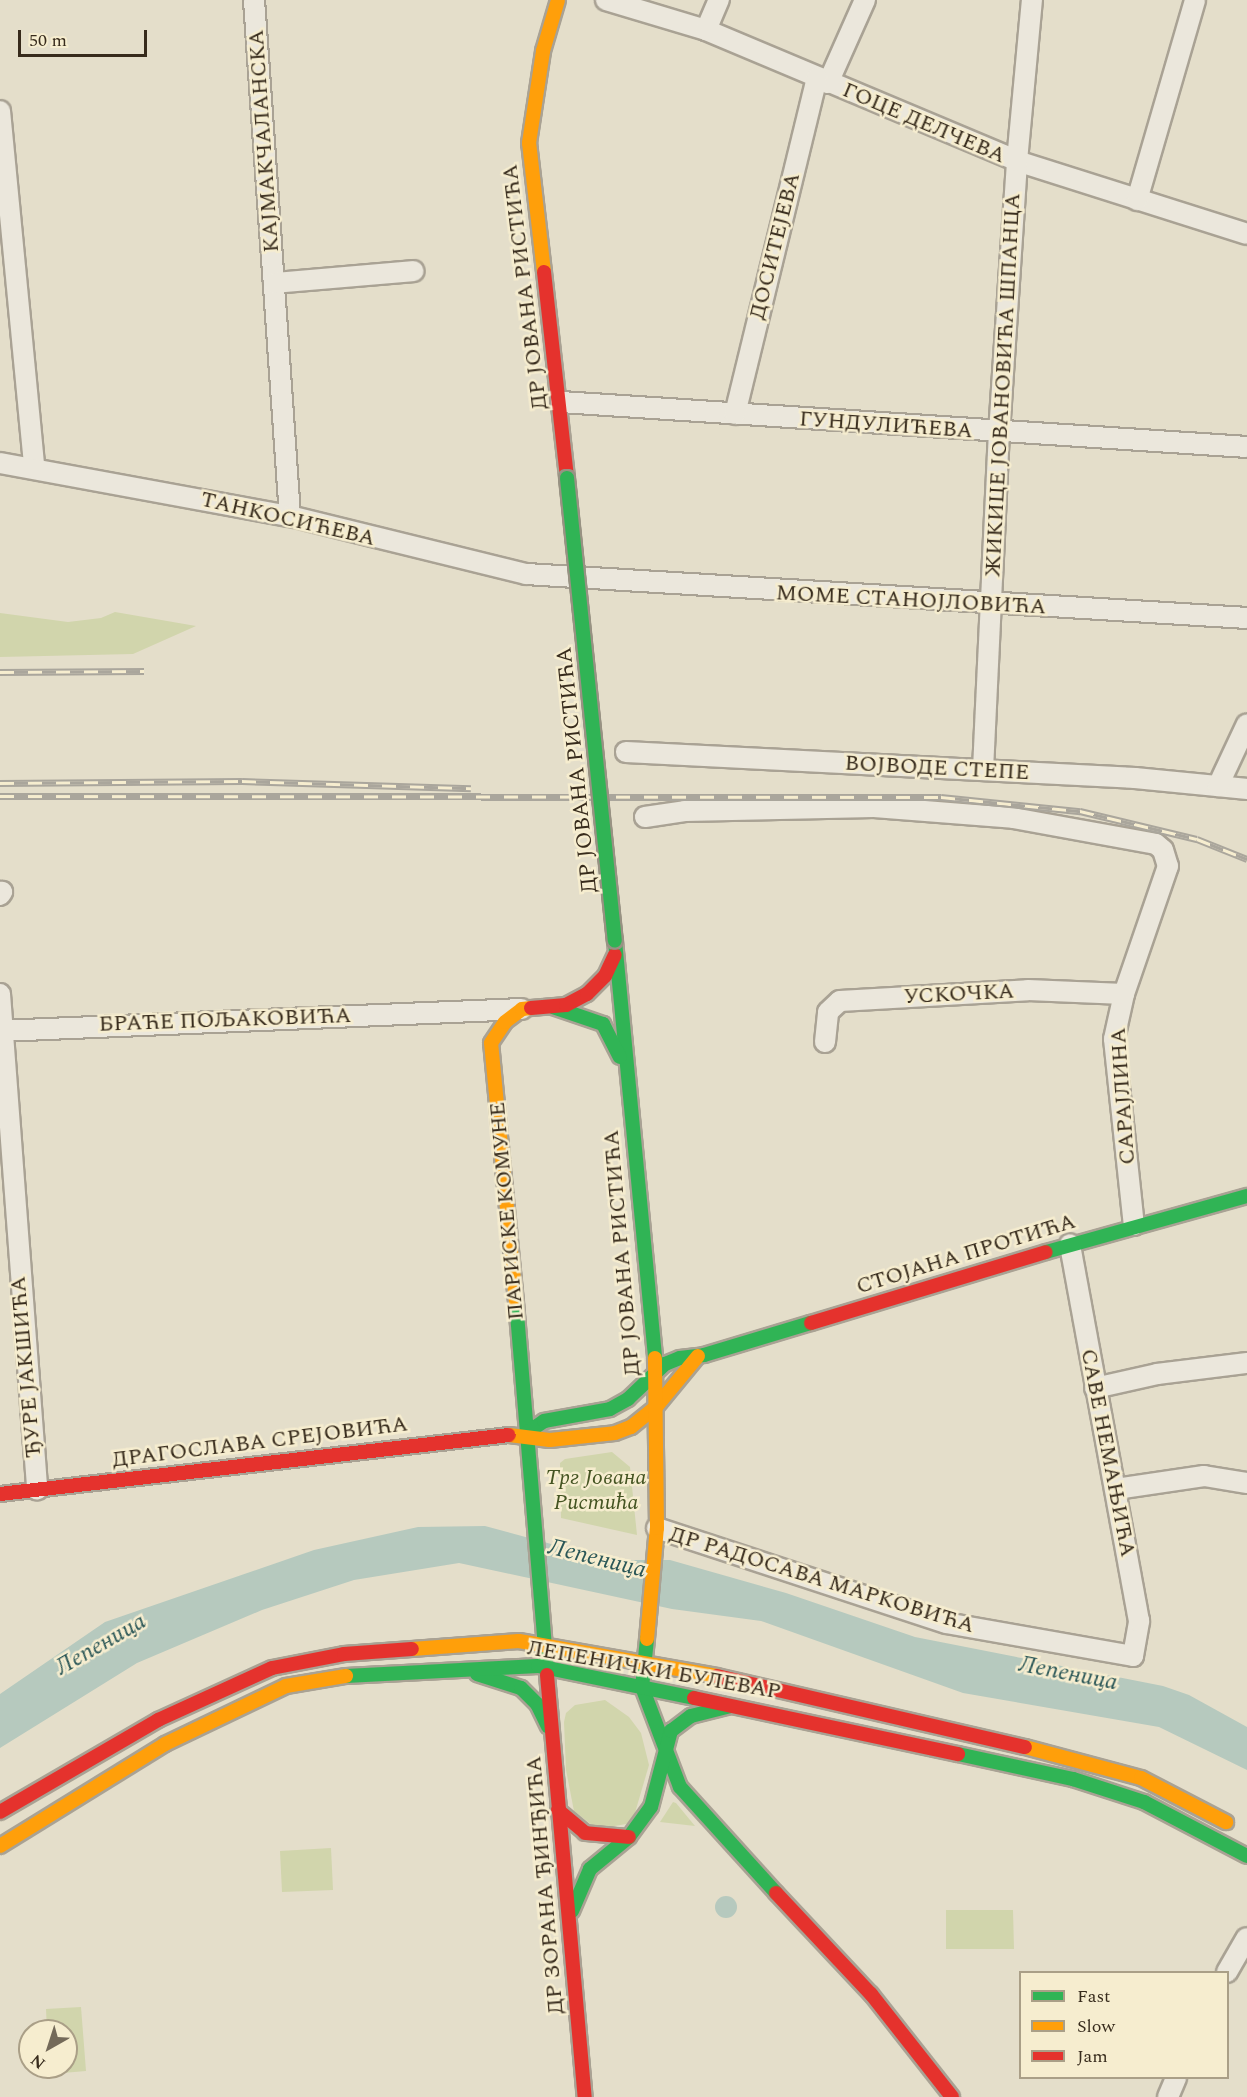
<!DOCTYPE html>
<meta charset="utf-8">
<style>
body{margin:0}
#map{position:relative;width:1247px;height:2097px;overflow:hidden;background:#e4deca;font-family:Spectral,serif}
div>[style]{position:absolute}
.green>*{inset:0;background:#d1d5ac}
.water>*{inset:0;background:#b6c9be}
.round{border-radius:50%}
.roads{filter:drop-shadow(2px 0 #a9a294) drop-shadow(-2px 0 #a9a294) drop-shadow(0 2px #a9a294) drop-shadow(0 -2px #a9a294)}
.street>*{height:20px;margin:-10px;padding:0 10px;transform-origin:10px;border-radius:10px;background:#ebe7dc}
.fast>*{height:14px;margin:-7px;padding:0 7px;transform-origin:7px;border-radius:7px;background:#30b455}
.slow>*{height:14px;margin:-7px;padding:0 7px;transform-origin:7px;border-radius:7px;background:#ff9f0a}
.jam>*{height:14px;margin:-7px;padding:0 7px;transform-origin:7px;border-radius:7px;background:#e5322d}
.rail>*{height:7px;margin-top:-3.5px;transform-origin:0;background:repeating-linear-gradient(90deg,#f6edcf 0 14px,#aaa69c 0 28px);box-sizing:border-box;border-block:2px solid #aaa69c}
.bridges{filter:drop-shadow(2px 0 #989283) drop-shadow(-2px 0 #989283) drop-shadow(0 2px #989283) drop-shadow(0 -2px #989283)}
.fast-bridge>*{height:14px;margin:-7px;padding:0 7px;transform-origin:7px;border-radius:7px;background:#30b455}
span{translate:-50% -50%;white-space:nowrap;text-align:center;line-height:1.15;-webkit-text-stroke:5px #f6edcf;paint-order:stroke}
.street-label{font-size:22px;color:#372b1c}
.park-label{font-size:22px;color:#445422;font-style:italic}
.water-label{font-size:24px;color:#2b5757;font-style:italic}
.legend{position:absolute;left:1019px;top:1971px;width:210px;height:108px;box-sizing:border-box;background:#f6edcf;border:2px solid #aa9f87;margin:0;padding:8px 10px;list-style:none;font-size:18px;color:#372b1c}
.legend li{display:flex;align-items:center;gap:12px;height:30px}
.legend b{width:30px;border:2px solid #aa9f87}
.north{position:absolute;left:18px;top:2019px;width:60px;height:60px;box-sizing:border-box;background:#f6edcf;border:2px solid #aa9f87;border-radius:50%;rotate:219deg;font-size:16px;font-weight:700;line-height:24px;text-align:center;color:#372b1c}
.north::after{content:'';display:block;margin:auto;width:21px;height:27px;background:#746a59;clip-path:polygon(50% 0,100% 100%,50% 72%,0 100%)}
.scale{position:absolute;left:18px;top:30px;width:129px;height:27px;box-sizing:border-box;border:3px solid #372b1c;border-top:0;padding-left:8px;font-size:18px;line-height:21px;white-space:nowrap;color:#372b1c;-webkit-text-stroke:4px #f6edcf;paint-order:stroke}
</style>
<div id="map">
<div class="green">
<i style="clip-path:polygon(115px 612px,196px 626px,133px 654px,0 657px,0 613px,68px 622px,101px 618px)"></i>
<i style="clip-path:polygon(612px 1452px,630px 1467px,637px 1535px,561px 1518px,560px 1463px,565px 1459px)"></i>
<i style="clip-path:polygon(605px 1700px,629px 1717px,641px 1733px,649px 1765px,632px 1823px,597px 1829px,574px 1811px,566px 1770px,564px 1722px,566px 1713px,575px 1705px)"></i>
<i style="clip-path:polygon(673px 1802px,676px 1803px,695px 1826px,660px 1822px)"></i>
<i style="clip-path:polygon(331px 1848px,333px 1890px,282px 1892px,280px 1851px)"></i>
<i style="clip-path:polygon(946px 1910px,1013px 1910px,1014px 1949px,946px 1949px)"></i>
<i style="clip-path:polygon(81px 2007px,86px 2071px,51px 2074px,50px 2067px,66px 2067px,66px 2031px,47px 2031px,46px 2009px)"></i>
</div>
<div class="water">
<i style="clip-path:polygon(485px 1526px,610px 1560px,670px 1560px,786px 1593px,915px 1637px,1163px 1686px,1189px 1695px,1247px 1727px,1247px 1770px,1159px 1727px,963px 1693px,761px 1621px,672px 1609px,459px 1563px,354px 1580px,262px 1610px,137px 1663px,0 1748px,0 1694px,105px 1622px,314px 1550px,418px 1527px)"></i>
<i class="round" style="left:715px;top:1896px;width:22px;height:22px"></i>
</div>
<div class="roads">
<div class="street">
<i style="left:254px;top:0;width:517px;rotate:86.01deg"></i>
<i style="left:606px;top:0;width:104px;rotate:16.7deg"></i>
<i style="left:706px;top:30px;width:337px;rotate:22.8deg"></i>
<i style="left:1017px;top:161px;width:241px;rotate:17.6deg"></i>
<i style="left:706px;top:30px;width:33px;rotate:-67deg"></i>
<i style="left:828px;top:83px;width:91px;rotate:-66deg"></i>
<i style="left:0;top:111px;width:357px;rotate:84.5deg"></i>
<i style="left:1137px;top:200px;width:208px;rotate:-73.8deg"></i>
<i style="left:274px;top:283px;width:140px;rotate:-4.9deg"></i>
<i style="left:561px;top:402px;width:687px;rotate:3.75deg"></i>
<i style="left:735px;top:414px;width:346px;rotate:-76.3deg"></i>
<i style="left:0;top:463px;width:295px;rotate:10.4deg"></i>
<i style="left:290px;top:516px;width:243px;rotate:13.8deg"></i>
<i style="left:526px;top:574px;width:722px;rotate:3.49deg"></i>
<i style="left:626px;top:752px;width:510px;rotate:2.92deg"></i>
<i style="left:1135px;top:778px;width:113px;rotate:5.6deg"></i>
<i style="left:983px;top:770px;width:337px;rotate:-87.3deg"></i>
<i style="left:999px;top:433px;width:273px;rotate:-86.2deg"></i>
<i style="left:1017px;top:161px;width:162px;rotate:-84.7deg"></i>
<i style="left:1218px;top:786px;width:68px;rotate:-64.9deg"></i>
<i style="left:645px;top:817px;width:40px;rotate:-8.5deg"></i>
<i style="left:685px;top:811px;width:189px;rotate:-1.2deg"></i>
<i style="left:874px;top:807px;width:139px;rotate:4.5deg"></i>
<i style="left:1013px;top:818px;width:145px;rotate:10.3deg"></i>
<i style="left:1156px;top:844px;width:9px;rotate:41deg"></i>
<i style="left:1163px;top:850px;width:17px;rotate:73deg"></i>
<i style="left:1168px;top:866px;width:135px;rotate:109deg"></i>
<i style="left:1124px;top:994px;width:46px;rotate:102.5deg"></i>
<i style="left:1114px;top:1039px;width:187px;rotate:83.9deg"></i>
<i style="left:0;top:895px;width:4px;rotate:-56deg"></i>
<i style="left:0;top:994px;width:497px;rotate:85.7deg"></i>
<i style="left:0;top:1031px;width:522px;rotate:-2.41deg"></i>
<i style="left:825px;top:1042px;width:30px;rotate:-84deg"></i>
<i style="left:828px;top:1012px;width:16px;rotate:-43deg"></i>
<i style="left:840px;top:1001px;width:188px;rotate:-3.3deg"></i>
<i style="left:1028px;top:990px;width:96px;rotate:2.4deg"></i>
<i style="left:1095px;top:1388px;width:64px;rotate:-12.7deg"></i>
<i style="left:1157px;top:1374px;width:91px;rotate:-7deg"></i>
<i style="left:1116px;top:1489px;width:89px;rotate:-8.4deg"></i>
<i style="left:1204px;top:1476px;width:44px;rotate:9.2deg"></i>
<i style="left:657px;top:1528px;width:304px;rotate:18.2deg"></i>
<i style="left:946px;top:1623px;width:190px;rotate:10deg"></i>
<i style="left:1133px;top:1656px;width:36px;rotate:-80deg"></i>
<i style="left:1139px;top:1621px;width:383px;rotate:-100.4deg"></i>
<i style="left:1227px;top:1972px;width:39px;rotate:-60deg"></i>
<i style="left:1168px;top:2097px;width:21px;rotate:-67deg"></i>
</div>
<div class="fast">
<i style="left:615px;top:941px;width:419px;rotate:84.5deg"></i>
<i style="left:553px;top:1007px;width:53px;rotate:18.8deg"></i>
<i style="left:603px;top:1024px;width:37px;rotate:63deg"></i>
<i style="left:1046px;top:1252px;width:209px;rotate:-15.6deg"></i>
<i style="left:516px;top:1302px;width:374px;rotate:85.2deg"></i>
<i style="left:525px;top:1434px;width:23px;rotate:-34deg"></i>
<i style="left:544px;top:1421px;width:67px;rotate:-10.3deg"></i>
<i style="left:610px;top:1409px;width:21px;rotate:-29deg"></i>
<i style="left:628px;top:1399px;width:51px;rotate:-43.4deg"></i>
<i style="left:665px;top:1364px;width:16px;rotate:-22deg"></i>
<i style="left:680px;top:1358px;width:24px;rotate:-7deg"></i>
<i style="left:704px;top:1355px;width:112px;rotate:-16.7deg"></i>
<i style="left:647px;top:1639px;width:48px;rotate:95.9deg"></i>
<i style="left:642px;top:1687px;width:107px;rotate:69.2deg"></i>
<i style="left:680px;top:1787px;width:143px;rotate:47.8deg"></i>
<i style="left:477px;top:1674px;width:46px;rotate:17.7deg"></i>
<i style="left:521px;top:1688px;width:23px;rotate:45deg"></i>
<i style="left:537px;top:1704px;width:25px;rotate:64deg"></i>
<i style="left:346px;top:1676px;width:192px;rotate:-3deg"></i>
<i style="left:538px;top:1666px;width:159px;rotate:11.6deg"></i>
<i style="left:958px;top:1754px;width:118px;rotate:12.3deg"></i>
<i style="left:1073px;top:1779px;width:75px;rotate:17.9deg"></i>
<i style="left:1144px;top:1802px;width:116px;rotate:27.7deg"></i>
<i style="left:572px;top:1911px;width:46px;rotate:-66.8deg"></i>
<i style="left:590px;top:1869px;width:50px;rotate:-39.4deg"></i>
<i style="left:629px;top:1837px;width:37px;rotate:-54deg"></i>
<i style="left:651px;top:1807px;width:79px;rotate:-75.3deg"></i>
<i style="left:671px;top:1731px;width:25px;rotate:-37deg"></i>
<i style="left:691px;top:1716px;width:38px;rotate:-14deg"></i>
</div>
<div class="slow">
<i style="left:544px;top:272px;width:130px;rotate:-96.6deg"></i>
<i style="left:529px;top:143px;width:93px;rotate:-81.3deg"></i>
<i style="left:543px;top:51px;width:53px;rotate:-73.6deg"></i>
<i style="left:516px;top:1302px;width:260px;rotate:-95.5deg"></i>
<i style="left:491px;top:1043px;width:25px;rotate:-56deg"></i>
<i style="left:505px;top:1022px;width:21px;rotate:-37deg"></i>
<i style="left:522px;top:1009px;width:9px;rotate:-6deg"></i>
<i style="left:509px;top:1435px;width:41px;rotate:7deg"></i>
<i style="left:550px;top:1440px;width:65px;rotate:-6.1deg"></i>
<i style="left:615px;top:1433px;width:17px;rotate:-21deg"></i>
<i style="left:631px;top:1427px;width:32px;rotate:-39deg"></i>
<i style="left:656px;top:1407px;width:66px;rotate:-50.5deg"></i>
<i style="left:647px;top:1639px;width:111px;rotate:-84.9deg"></i>
<i style="left:657px;top:1528px;width:170px;rotate:-90.7deg"></i>
<i style="left:412px;top:1649px;width:107px;rotate:-4.3deg"></i>
<i style="left:519px;top:1641px;width:201px;rotate:10deg"></i>
<i style="left:1025px;top:1747px;width:120px;rotate:15deg"></i>
<i style="left:1141px;top:1778px;width:96px;rotate:27.4deg"></i>
<i style="left:0;top:1846px;width:194px;rotate:-31.7deg"></i>
<i style="left:165px;top:1744px;width:134px;rotate:-25.6deg"></i>
<i style="left:286px;top:1686px;width:61px;rotate:-9.5deg"></i>
</div>
<div class="jam">
<i style="left:544px;top:272px;width:207px;rotate:83.6deg"></i>
<i style="left:531px;top:1008px;width:35px;rotate:-5deg"></i>
<i style="left:566px;top:1005px;width:24px;rotate:-28deg"></i>
<i style="left:587px;top:994px;width:25px;rotate:-45deg"></i>
<i style="left:605px;top:976px;width:23px;rotate:-65deg"></i>
<i style="left:811px;top:1323px;width:245px;rotate:-16.8deg"></i>
<i style="left:0;top:1494px;width:512px;rotate:-6.61deg"></i>
<i style="left:547px;top:1675px;width:424px;rotate:84.9deg"></i>
<i style="left:717px;top:1676px;width:316px;rotate:13deg"></i>
<i style="left:694px;top:1698px;width:270px;rotate:12deg"></i>
<i style="left:558px;top:1810px;width:35px;rotate:40deg"></i>
<i style="left:585px;top:1833px;width:44px;rotate:5.2deg"></i>
<i style="left:0;top:1812px;width:183px;rotate:-30.2deg"></i>
<i style="left:158px;top:1720px;width:125px;rotate:-24.5deg"></i>
<i style="left:272px;top:1668px;width:73px;rotate:-11deg"></i>
<i style="left:344px;top:1654px;width:68px;rotate:-4.2deg"></i>
<i style="left:776px;top:1893px;width:139px;rotate:46.8deg"></i>
<i style="left:871px;top:1994px;width:131px;rotate:51.8deg"></i>
</div>
</div>
<div class="rail">
<i style="left:0;top:672px;width:144px;rotate:-0.4deg"></i>
<i style="left:0;top:783px;width:242px;rotate:-0.5deg"></i>
<i style="left:242px;top:781px;width:229px;rotate:1.8deg"></i>
<i style="left:0;top:796px;width:941px;rotate:0.06deg"></i>
<i style="left:941px;top:797px;width:140px;rotate:5.8deg"></i>
<i style="left:1080px;top:811px;width:120px;rotate:13.5deg"></i>
<i style="left:1197px;top:839px;width:54px;rotate:21.8deg"></i>
</div>
<div class="bridges">
<div class="fast-bridge">
<i style="left:567px;top:478px;width:465px;rotate:84.1deg"></i>
</div>
</div>
<div class="street-label">
<span style="left:924px;top:123px;rotate:23deg">ГОЦЕ ДЕЛЧЕВА</span>
<span style="left:264px;top:141px;rotate:-94deg">КАЈМАКЧАЛАНСКА</span>
<span style="left:775px;top:246px;rotate:-76deg">ДОСИТЕЈЕВА</span>
<span style="left:525px;top:287px;rotate:-97deg">ДР ЈОВАНА РИСТИЋА</span>
<span style="left:1003px;top:385px;rotate:-87deg">ЖИКИЦЕ ЈОВАНОВИЋА ШПАНЦА</span>
<span style="left:886px;top:425px;rotate:4deg">ГУНДУЛИЋЕВА</span>
<span style="left:288px;top:519px;rotate:13deg">ТАНКОСИЋЕВА</span>
<span style="left:911px;top:600px;rotate:3deg">МОМЕ СТАНОЈЛОВИЋА</span>
<span style="left:937px;top:768px;rotate:3deg">ВОЈВОДЕ СТЕПЕ</span>
<span style="left:577px;top:770px;rotate:-96deg">ДР ЈОВАНА РИСТИЋА</span>
<span style="left:959px;top:994px;rotate:-3deg">УСКОЧКА</span>
<span style="left:225px;top:1020px;rotate:-2deg">БРАЋЕ ПОЉАКОВИЋА</span>
<span style="left:1123px;top:1096px;rotate:-94deg">САРАЈЛИНА</span>
<span style="left:507px;top:1211px;rotate:-95deg">ПАРИСКЕ КОМУНЕ</span>
<span style="left:622px;top:1253px;rotate:-95deg">ДР ЈОВАНА РИСТИЋА</span>
<span style="left:966px;top:1254px;rotate:-17deg">СТОЈАНА ПРОТИЋА</span>
<span style="left:26px;top:1367px;rotate:-95deg">ЂУРЕ ЈАКШИЋА</span>
<span style="left:260px;top:1442px;rotate:-7deg">ДРАГОСЛАВА СРЕЈОВИЋА</span>
<span style="left:1108px;top:1453px;rotate:79deg">САВЕ НЕМАЊИЋА</span>
<span style="left:822px;top:1580px;rotate:17deg">ДР РАДОСАВА МАРКОВИЋА</span>
<span style="left:654px;top:1670px;rotate:10deg">ЛЕПЕНИЧКИ БУЛЕВАР</span>
<span style="left:545px;top:1885px;rotate:-95deg">ДР ЗОРАНА ЂИНЂИЋА</span>
</div>
<div class="park-label">
<span style="left:596px;top:1490px">Трг Јована<br>Ристића</span>
</div>
<div class="water-label">
<span style="left:597px;top:1559px;rotate:14deg">Лепеница</span>
<span style="left:101px;top:1645px;rotate:-30deg">Лепеница</span>
<span style="left:1068px;top:1674px;rotate:11deg">Лепеница</span>
</div>
<ul class="legend">
<li><b style="height:8px;background:#30b455"></b>Fast</li>
<li><b style="height:8px;background:#ff9f0a"></b>Slow</li>
<li><b style="height:8px;background:#e5322d"></b>Jam</li>
</ul>
<div class="north">N</div>
<div class="scale">50 m</div>
</div>
